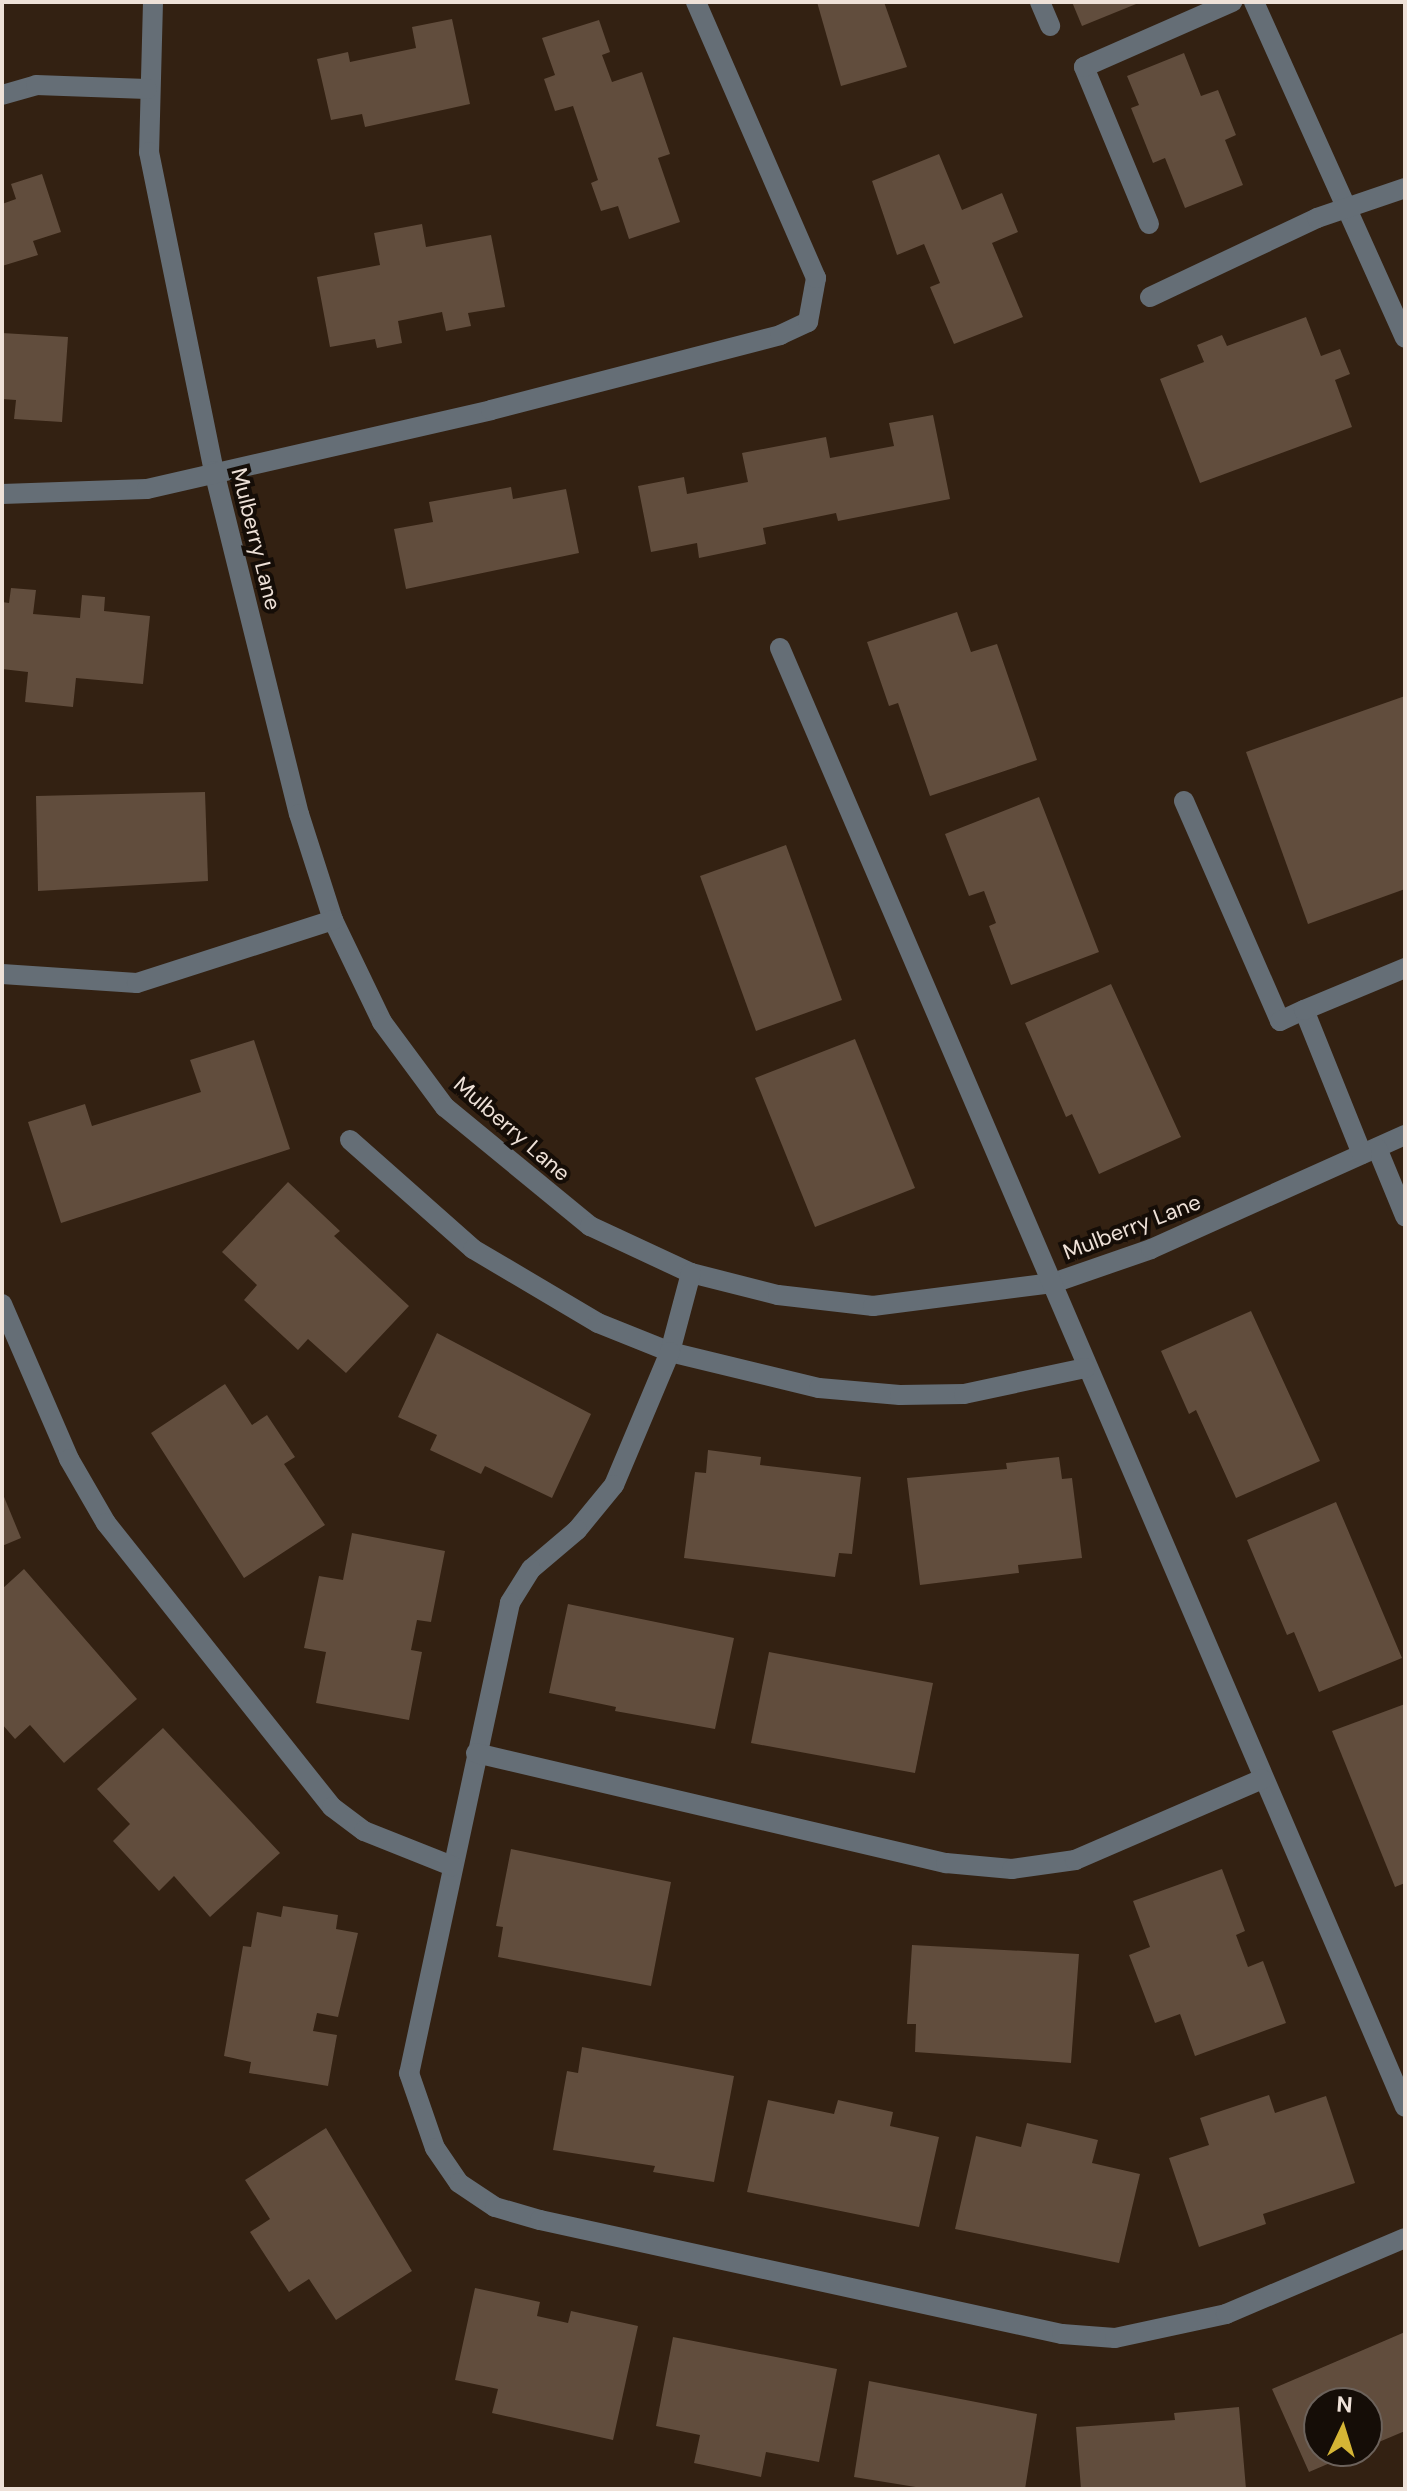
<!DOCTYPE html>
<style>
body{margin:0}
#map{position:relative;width:1407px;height:2491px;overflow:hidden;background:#332112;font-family:"DM Sans",sans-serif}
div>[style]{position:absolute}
.building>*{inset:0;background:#614d3d}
.minor>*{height:20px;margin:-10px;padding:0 10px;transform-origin:10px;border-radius:10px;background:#656e76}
span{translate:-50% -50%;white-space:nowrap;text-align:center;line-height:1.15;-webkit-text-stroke:8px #150d07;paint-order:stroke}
.street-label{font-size:22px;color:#eee1d8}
.frame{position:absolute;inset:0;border:4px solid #eee1d8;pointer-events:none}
.north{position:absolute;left:1303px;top:2387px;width:80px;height:80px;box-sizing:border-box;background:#150d07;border:2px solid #6c625b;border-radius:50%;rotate:4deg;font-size:22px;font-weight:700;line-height:32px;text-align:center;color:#eee1d8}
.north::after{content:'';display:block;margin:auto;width:28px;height:36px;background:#d5b535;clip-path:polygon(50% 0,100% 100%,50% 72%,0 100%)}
</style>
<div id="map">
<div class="building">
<i style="clip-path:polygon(817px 2px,884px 2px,907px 67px,841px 86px)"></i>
<i style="clip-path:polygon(1072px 2px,1141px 2px,1082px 26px)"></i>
<i style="clip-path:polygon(452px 19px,470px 104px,365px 127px,362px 114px,331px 120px,317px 59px,348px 52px,350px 62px,416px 48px,412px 27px)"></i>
<i style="clip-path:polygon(599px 20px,610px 52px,602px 55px,612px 82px,642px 72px,670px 154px,658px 158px,680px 222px,629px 239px,618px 206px,601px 211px,591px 183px,598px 180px,573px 106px,555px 111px,544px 79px,555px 75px,542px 38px)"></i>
<i style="clip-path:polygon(1184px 53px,1201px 96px,1218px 90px,1236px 135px,1225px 140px,1243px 185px,1185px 208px,1165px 158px,1153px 163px,1131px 108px,1139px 105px,1127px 76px)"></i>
<i style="clip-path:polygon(939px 154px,962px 210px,1002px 193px,1018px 232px,992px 243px,1023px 317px,954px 344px,930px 287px,940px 283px,924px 244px,897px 255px,872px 181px)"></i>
<i style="clip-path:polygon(42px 174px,61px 232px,33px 241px,38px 255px,2px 266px,2px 204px,16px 199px,11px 184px)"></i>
<i style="clip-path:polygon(422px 224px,426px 247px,491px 235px,505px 307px,468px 313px,471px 326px,446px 331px,442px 312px,398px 321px,402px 343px,377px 348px,375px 339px,330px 347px,317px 277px,380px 265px,374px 233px)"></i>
<i style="clip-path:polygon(1306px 317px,1321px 356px,1340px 349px,1350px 374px,1335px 380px,1352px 427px,1200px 483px,1160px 379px,1204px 362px,1197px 345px,1222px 335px,1227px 346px)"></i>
<i style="clip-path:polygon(2px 333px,68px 337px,62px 422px,14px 419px,16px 400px,2px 399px)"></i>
<i style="clip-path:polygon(933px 415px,950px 499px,838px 521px,836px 513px,763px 528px,766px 544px,699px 558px,697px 543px,651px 552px,638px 486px,684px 477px,687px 494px,748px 482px,742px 453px,826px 437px,830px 458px,894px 446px,889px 423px)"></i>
<i style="clip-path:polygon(511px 487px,513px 499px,566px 489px,579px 553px,406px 589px,394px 529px,433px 522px,429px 502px)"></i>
<i style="clip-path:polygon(11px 588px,36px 590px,33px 614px,80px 618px,82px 595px,105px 597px,104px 611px,150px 616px,143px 684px,76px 678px,73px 707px,25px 702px,28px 672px,2px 669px,2px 602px,9px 603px)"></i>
<i style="clip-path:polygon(957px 612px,971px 652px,997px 644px,1037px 760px,930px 796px,898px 703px,889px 706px,867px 642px)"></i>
<i style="clip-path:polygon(1405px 696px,1405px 889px,1308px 924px,1246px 752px)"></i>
<i style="clip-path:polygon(205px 792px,208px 881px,38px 891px,36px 796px)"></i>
<i style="clip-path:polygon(1039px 797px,1099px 952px,1011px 985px,989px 926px,996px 923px,984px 891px,969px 896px,945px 834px)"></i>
<i style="clip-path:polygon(786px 845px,842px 1000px,756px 1031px,700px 876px)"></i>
<i style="clip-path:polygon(1111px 984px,1181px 1137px,1099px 1174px,1072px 1114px,1066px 1117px,1025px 1023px)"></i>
<i style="clip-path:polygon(855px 1039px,915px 1188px,815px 1227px,755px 1078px)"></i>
<i style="clip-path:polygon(254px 1040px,290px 1149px,61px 1223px,28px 1122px,85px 1104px,92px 1126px,201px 1092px,190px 1060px)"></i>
<i style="clip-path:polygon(288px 1182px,340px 1231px,334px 1236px,409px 1306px,346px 1373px,308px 1339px,298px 1350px,244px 1300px,257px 1285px,222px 1252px)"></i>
<i style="clip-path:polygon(1251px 1311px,1320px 1461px,1236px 1498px,1196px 1410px,1189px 1414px,1161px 1351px)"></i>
<i style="clip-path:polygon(437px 1333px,591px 1414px,552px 1498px,485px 1466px,481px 1474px,430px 1450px,437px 1435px,398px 1417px)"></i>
<i style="clip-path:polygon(225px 1384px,252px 1425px,267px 1415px,295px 1457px,284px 1464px,325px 1525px,244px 1578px,151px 1433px)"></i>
<i style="clip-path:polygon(708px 1450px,761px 1457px,760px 1465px,861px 1477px,852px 1554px,839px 1553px,835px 1577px,684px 1558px,695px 1472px,706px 1473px)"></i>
<i style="clip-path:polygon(1059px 1457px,1062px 1479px,1072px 1478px,1082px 1558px,1018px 1565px,1019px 1573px,920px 1585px,907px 1478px,1007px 1469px,1006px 1463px)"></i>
<i style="clip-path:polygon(2px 1492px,21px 1538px,2px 1546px)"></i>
<i style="clip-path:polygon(1336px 1502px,1402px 1658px,1319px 1692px,1294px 1632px,1287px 1635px,1247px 1540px)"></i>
<i style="clip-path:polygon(352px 1533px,445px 1551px,431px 1622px,417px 1620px,411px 1650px,422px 1652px,409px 1720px,316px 1703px,326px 1652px,304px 1648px,319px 1576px,343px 1580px)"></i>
<i style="clip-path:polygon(24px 1569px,137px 1699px,64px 1763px,30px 1725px,15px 1739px,2px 1724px,2px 1589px)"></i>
<i style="clip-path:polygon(568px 1604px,734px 1638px,715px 1729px,615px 1711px,616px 1707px,549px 1693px)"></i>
<i style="clip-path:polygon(769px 1652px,933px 1683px,915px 1773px,751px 1743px)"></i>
<i style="clip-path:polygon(1405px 1704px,1405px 1883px,1395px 1887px,1332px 1731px)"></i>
<i style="clip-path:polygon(163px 1728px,280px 1853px,210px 1917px,174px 1876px,159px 1891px,113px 1841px,130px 1824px,97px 1789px)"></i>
<i style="clip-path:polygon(511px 1849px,671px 1882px,651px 1986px,498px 1957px,503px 1927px,496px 1926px)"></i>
<i style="clip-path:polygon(1222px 1869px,1245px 1931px,1236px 1935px,1248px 1967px,1263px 1961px,1286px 2023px,1195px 2056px,1180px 2014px,1155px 2023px,1129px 1955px,1150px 1947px,1133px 1901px)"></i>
<i style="clip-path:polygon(283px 1906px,338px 1915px,336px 1929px,358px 1933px,338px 2017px,317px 2013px,313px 2031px,337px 2035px,328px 2086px,249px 2073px,251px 2062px,224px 2056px,243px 1946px,251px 1947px,257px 1912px,281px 1917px)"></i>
<i style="clip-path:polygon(912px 1945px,1079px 1954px,1071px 2063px,915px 2052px,916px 2024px,907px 2024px)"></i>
<i style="clip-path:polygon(582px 2047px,734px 2076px,714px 2182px,653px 2172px,655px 2166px,553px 2150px,567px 2071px,578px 2073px)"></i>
<i style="clip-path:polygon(1269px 2095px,1275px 2113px,1326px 2096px,1355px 2183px,1263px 2214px,1266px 2224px,1199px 2247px,1169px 2158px,1209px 2145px,1200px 2118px)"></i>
<i style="clip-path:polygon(768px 2100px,834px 2114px,838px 2100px,893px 2112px,890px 2126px,939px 2137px,919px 2227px,747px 2192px)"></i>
<i style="clip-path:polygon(1027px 2123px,1098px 2140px,1092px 2163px,1140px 2174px,1119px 2263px,955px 2229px,976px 2136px,1021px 2147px)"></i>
<i style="clip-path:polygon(326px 2128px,412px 2271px,336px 2320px,309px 2279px,289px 2292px,250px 2232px,270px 2219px,245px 2180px)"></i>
<i style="clip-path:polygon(475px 2288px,540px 2302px,537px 2316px,568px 2323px,571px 2311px,638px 2326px,613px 2440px,492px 2413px,498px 2389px,455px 2380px)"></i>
<i style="clip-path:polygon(1405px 2332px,1405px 2431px,1367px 2447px,1367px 2403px,1319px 2403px,1319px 2451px,1358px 2451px,1309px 2472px,1272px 2389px)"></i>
<i style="clip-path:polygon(673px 2337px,837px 2369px,819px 2462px,766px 2452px,761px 2477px,694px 2463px,700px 2435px,656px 2426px)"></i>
<i style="clip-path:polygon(869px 2381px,1037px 2414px,1025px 2489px,928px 2489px,854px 2477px)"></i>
<i style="clip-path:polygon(1239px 2407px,1246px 2489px,1081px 2489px,1076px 2427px,1175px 2420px,1174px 2413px)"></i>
</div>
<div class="minor">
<i style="left:153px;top:2px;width:150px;rotate:91.5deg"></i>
<i style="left:149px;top:152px;width:326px;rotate:78.5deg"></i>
<i style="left:214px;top:471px;width:353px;rotate:76.1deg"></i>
<i style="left:299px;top:814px;width:111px;rotate:72.2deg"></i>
<i style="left:333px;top:920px;width:113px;rotate:64.3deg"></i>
<i style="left:382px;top:1022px;width:106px;rotate:53.5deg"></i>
<i style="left:445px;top:1107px;width:188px;rotate:39.4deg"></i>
<i style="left:590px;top:1226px;width:111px;rotate:25deg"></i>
<i style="left:691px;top:1273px;width:90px;rotate:14.2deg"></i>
<i style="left:778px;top:1295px;width:96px;rotate:6.6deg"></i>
<i style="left:873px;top:1306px;width:181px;rotate:-7.3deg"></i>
<i style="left:1053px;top:1283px;width:104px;rotate:-19.1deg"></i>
<i style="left:1151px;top:1249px;width:278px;rotate:-24.2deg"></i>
<i style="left:1040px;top:2px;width:26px;rotate:67deg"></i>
<i style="left:1254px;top:2px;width:368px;rotate:65.8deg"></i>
<i style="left:2px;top:95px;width:35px;rotate:-16deg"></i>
<i style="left:36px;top:85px;width:111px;rotate:2.1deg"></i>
<i style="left:1149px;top:224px;width:170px;rotate:-112.5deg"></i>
<i style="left:1084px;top:67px;width:162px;rotate:-23.7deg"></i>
<i style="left:1150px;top:297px;width:185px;rotate:-25.3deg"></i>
<i style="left:1317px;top:218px;width:93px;rotate:-18.8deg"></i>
<i style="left:2px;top:494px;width:145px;rotate:-2deg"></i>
<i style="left:147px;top:489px;width:353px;rotate:-12.9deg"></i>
<i style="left:491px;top:410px;width:299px;rotate:-14.5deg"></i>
<i style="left:780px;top:335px;width:31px;rotate:-25deg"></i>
<i style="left:808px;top:322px;width:45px;rotate:-79.7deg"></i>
<i style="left:816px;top:278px;width:301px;rotate:-113.5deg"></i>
<i style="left:780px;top:648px;width:1587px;rotate:66.81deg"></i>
<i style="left:1184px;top:801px;width:240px;rotate:66.4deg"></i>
<i style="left:1280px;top:1021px;width:26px;rotate:-25deg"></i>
<i style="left:2px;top:974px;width:135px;rotate:3.8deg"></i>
<i style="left:137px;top:983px;width:206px;rotate:-17.8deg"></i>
<i style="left:350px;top:1140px;width:164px;rotate:41.5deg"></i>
<i style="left:473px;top:1249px;width:145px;rotate:30.6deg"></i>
<i style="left:598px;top:1323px;width:78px;rotate:21.9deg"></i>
<i style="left:670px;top:1352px;width:153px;rotate:13.6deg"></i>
<i style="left:819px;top:1388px;width:81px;rotate:4.9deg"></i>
<i style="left:900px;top:1395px;width:64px;rotate:-0.9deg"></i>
<i style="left:964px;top:1394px;width:124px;rotate:-12.1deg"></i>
<i style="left:1377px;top:1148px;width:74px;rotate:67.6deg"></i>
<i style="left:1362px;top:1154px;width:155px;rotate:-111.9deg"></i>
<i style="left:1304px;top:1010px;width:109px;rotate:-22.6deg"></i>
<i style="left:691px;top:1273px;width:82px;rotate:104.9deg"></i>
<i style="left:670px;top:1352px;width:144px;rotate:112.8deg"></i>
<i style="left:614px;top:1485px;width:58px;rotate:129.4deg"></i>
<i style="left:577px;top:1530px;width:60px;rotate:139.7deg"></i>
<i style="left:531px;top:1569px;width:40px;rotate:122deg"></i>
<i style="left:510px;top:1603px;width:481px;rotate:102.1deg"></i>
<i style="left:409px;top:2073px;width:79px;rotate:70.9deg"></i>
<i style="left:435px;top:2148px;width:42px;rotate:55.6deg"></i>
<i style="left:459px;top:2183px;width:43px;rotate:33.7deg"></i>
<i style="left:495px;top:2207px;width:47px;rotate:16.1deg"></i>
<i style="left:540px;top:2220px;width:534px;rotate:12.32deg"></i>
<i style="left:1062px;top:2334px;width:53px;rotate:4.3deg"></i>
<i style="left:1115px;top:2338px;width:114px;rotate:-12.2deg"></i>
<i style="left:1226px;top:2314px;width:194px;rotate:-23deg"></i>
<i style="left:2px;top:1304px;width:169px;rotate:66.6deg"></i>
<i style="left:69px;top:1459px;width:74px;rotate:60deg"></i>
<i style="left:106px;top:1523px;width:363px;rotate:51.5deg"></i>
<i style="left:332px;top:1807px;width:40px;rotate:37deg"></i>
<i style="left:364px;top:1831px;width:95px;rotate:21.7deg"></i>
<i style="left:476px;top:1753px;width:483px;rotate:13.2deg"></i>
<i style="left:946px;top:1863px;width:66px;rotate:5.2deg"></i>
<i style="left:1012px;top:1869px;width:64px;rotate:-8.1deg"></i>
<i style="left:1075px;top:1860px;width:204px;rotate:-23.4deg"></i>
</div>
<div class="street-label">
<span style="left:256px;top:539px;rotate:76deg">Mulberry Lane</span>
<span style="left:512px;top:1129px;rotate:41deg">Mulberry Lane</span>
<span style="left:1132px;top:1227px;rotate:-21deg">Mulberry Lane</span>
</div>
<div class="frame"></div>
<div class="north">N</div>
</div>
